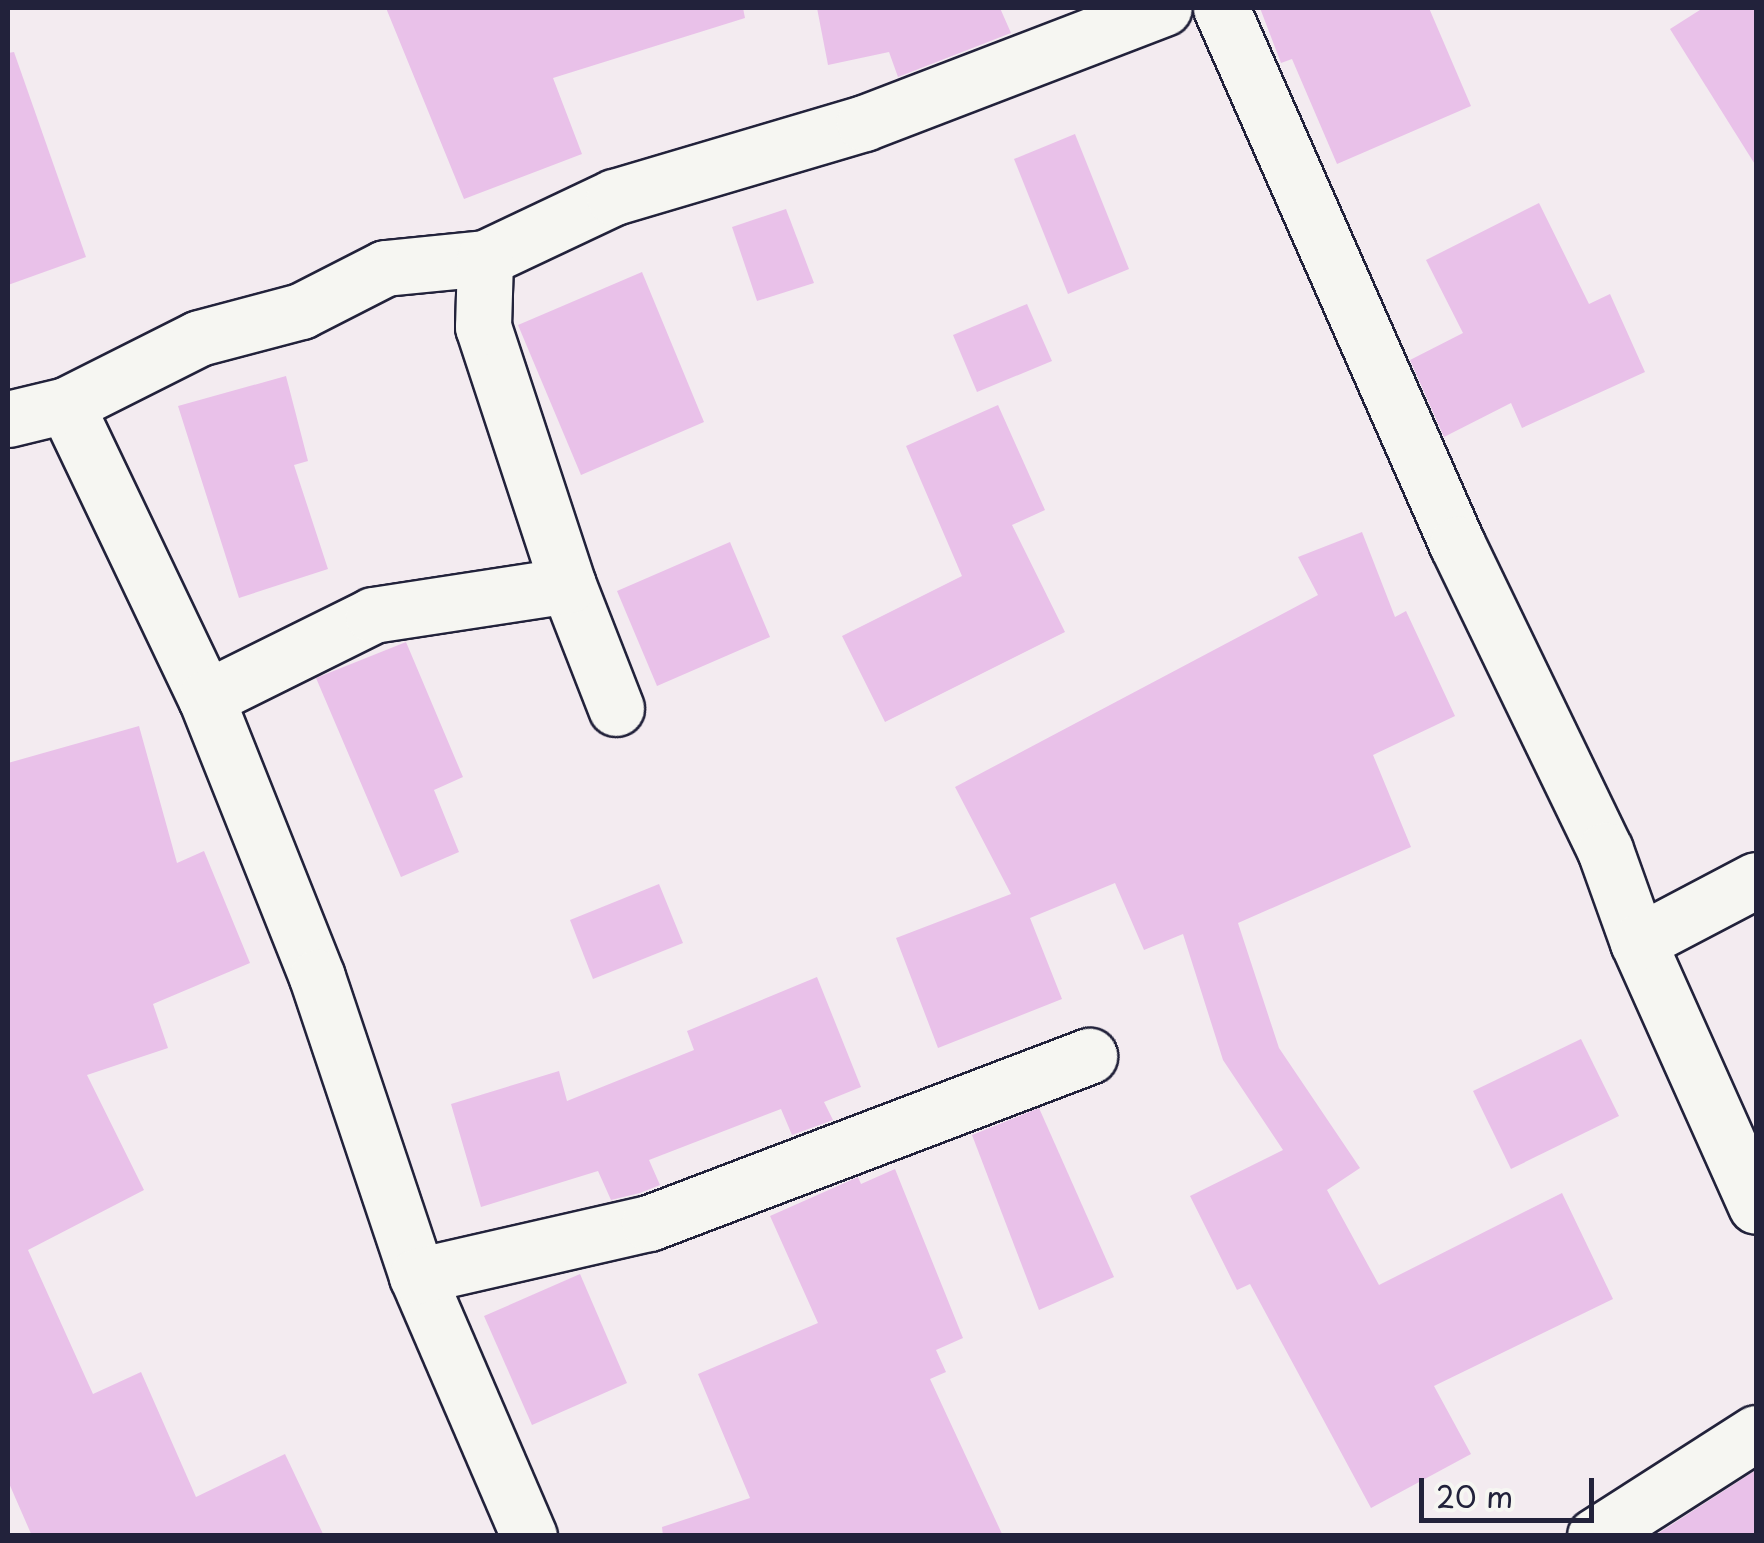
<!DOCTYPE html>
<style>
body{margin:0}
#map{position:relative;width:1764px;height:1543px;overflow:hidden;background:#f3ebf0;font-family:"Playpen Sans",sans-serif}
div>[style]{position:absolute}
.building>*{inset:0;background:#e9c1e9}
.roads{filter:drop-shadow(2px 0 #22223b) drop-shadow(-2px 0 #22223b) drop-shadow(0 2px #22223b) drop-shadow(0 -2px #22223b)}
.minor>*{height:55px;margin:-27.5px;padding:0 27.5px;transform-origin:27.5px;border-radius:27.5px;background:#f6f6f2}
span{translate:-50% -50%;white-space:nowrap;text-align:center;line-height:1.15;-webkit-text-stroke:9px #f6f6f2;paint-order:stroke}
.frame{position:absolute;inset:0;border:10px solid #22223b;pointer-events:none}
.scale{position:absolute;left:1419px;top:1478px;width:175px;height:45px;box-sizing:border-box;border:5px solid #22223b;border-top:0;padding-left:12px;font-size:30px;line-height:35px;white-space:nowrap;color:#22223b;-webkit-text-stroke:8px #f6f6f2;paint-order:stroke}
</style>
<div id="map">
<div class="building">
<i style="clip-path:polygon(386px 8px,743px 8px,745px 18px,553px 78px,582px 154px,464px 199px)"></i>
<i style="clip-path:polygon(817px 8px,1000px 8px,1011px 33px,898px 77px,889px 52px,828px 65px)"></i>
<i style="clip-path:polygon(1260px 8px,1429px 8px,1471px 106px,1337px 164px,1292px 59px,1281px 63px)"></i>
<i style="clip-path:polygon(1703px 8px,1756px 8px,1756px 166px,1670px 29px)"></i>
<i style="clip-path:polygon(14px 52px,86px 257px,8px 285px,8px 53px)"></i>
<i style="clip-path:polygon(1075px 134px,1129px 269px,1068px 294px,1014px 159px)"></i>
<i style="clip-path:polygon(1539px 203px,1589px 304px,1610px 294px,1645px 372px,1522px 428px,1511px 403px,1444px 437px,1410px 360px,1463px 333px,1426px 260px)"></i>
<i style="clip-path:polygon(786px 209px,814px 283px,757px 301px,732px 227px)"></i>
<i style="clip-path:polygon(642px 272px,704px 422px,581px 475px,518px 325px)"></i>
<i style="clip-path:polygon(1027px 304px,1052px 361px,977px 392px,953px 335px)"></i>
<i style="clip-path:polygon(286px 376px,308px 461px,294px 465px,328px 569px,239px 598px,178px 406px)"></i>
<i style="clip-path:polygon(998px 405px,1045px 510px,1012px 525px,1065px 632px,885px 722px,842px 636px,962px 576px,906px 446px)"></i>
<i style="clip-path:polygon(1362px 532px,1395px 617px,1406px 611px,1455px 716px,1373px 755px,1411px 847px,1238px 923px,1279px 1048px,1360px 1168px,1327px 1190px,1379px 1285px,1562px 1193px,1613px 1299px,1434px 1386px,1471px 1454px,1371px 1508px,1250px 1284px,1237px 1290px,1190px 1196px,1283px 1150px,1223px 1060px,1183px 934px,1144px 950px,1115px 883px,1030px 918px,1062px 999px,938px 1048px,896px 938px,1011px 894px,955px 787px,1318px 595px,1298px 557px)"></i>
<i style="clip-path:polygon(730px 542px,770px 637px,657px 686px,617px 591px)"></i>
<i style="clip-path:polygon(406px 642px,463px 777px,434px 790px,459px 852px,401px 877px,316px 678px)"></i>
<i style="clip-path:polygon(139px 726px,177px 863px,204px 851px,250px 963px,153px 1004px,168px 1048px,87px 1075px,144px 1190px,28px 1250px,93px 1394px,141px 1372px,196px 1497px,285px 1454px,324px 1536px,32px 1536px,8px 1481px,8px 763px)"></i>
<i style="clip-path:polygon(659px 884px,683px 943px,593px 979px,570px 920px)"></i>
<i style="clip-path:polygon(817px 977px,861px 1087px,824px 1102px,833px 1120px,792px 1135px,781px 1109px,649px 1160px,660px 1185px,640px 1193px,611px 1200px,598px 1171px,481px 1207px,451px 1104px,559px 1071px,567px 1101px,694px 1050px,687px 1031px)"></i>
<i style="clip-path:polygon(1581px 1039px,1619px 1116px,1511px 1169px,1473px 1091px)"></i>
<i style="clip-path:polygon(1039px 1108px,1114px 1277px,1039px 1310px,972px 1135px)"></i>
<i style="clip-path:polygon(895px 1169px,963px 1338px,936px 1350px,946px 1372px,930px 1379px,1003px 1536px,663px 1536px,662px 1527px,750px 1498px,698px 1374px,818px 1323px,770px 1216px,858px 1177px,861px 1184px)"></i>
<i style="clip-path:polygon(580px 1274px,627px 1383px,532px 1425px,484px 1316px)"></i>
<i style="clip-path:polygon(1756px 1470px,1756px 1536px,1654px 1536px)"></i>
</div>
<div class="roads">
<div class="minor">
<i style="left:1221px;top:8px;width:586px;rotate:66.24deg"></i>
<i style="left:1457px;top:544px;width:340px;rotate:64.2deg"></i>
<i style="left:1605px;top:850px;width:98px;rotate:70.3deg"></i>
<i style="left:1638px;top:942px;width:289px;rotate:65.9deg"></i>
<i style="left:66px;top:405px;width:325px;rotate:64.5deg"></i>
<i style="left:206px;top:698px;width:300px;rotate:68.3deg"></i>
<i style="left:317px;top:977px;width:315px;rotate:71.5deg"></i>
<i style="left:417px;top:1276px;width:283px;rotate:66.7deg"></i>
<i style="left:8px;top:419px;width:60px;rotate:-13.6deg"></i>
<i style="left:66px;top:405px;width:149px;rotate:-26.7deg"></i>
<i style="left:199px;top:338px;width:106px;rotate:-14.8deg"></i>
<i style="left:301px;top:311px;width:94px;rotate:-27.1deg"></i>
<i style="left:385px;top:268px;width:100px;rotate:-5.7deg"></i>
<i style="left:485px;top:258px;width:143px;rotate:-25.3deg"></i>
<i style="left:614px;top:197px;width:261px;rotate:-16.5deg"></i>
<i style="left:864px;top:123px;width:321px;rotate:-21deg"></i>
<i style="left:568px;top:585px;width:132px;rotate:68.7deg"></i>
<i style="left:206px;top:698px;width:186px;rotate:-26.4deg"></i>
<i style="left:373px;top:615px;width:197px;rotate:-8.7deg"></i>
<i style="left:568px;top:585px;width:272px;rotate:-108.2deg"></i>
<i style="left:483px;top:327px;width:69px;rotate:-88.3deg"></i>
<i style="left:1638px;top:942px;width:133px;rotate:-27.7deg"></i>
<i style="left:417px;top:1276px;width:238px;rotate:-12.9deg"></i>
<i style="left:649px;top:1223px;width:471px;rotate:-20.8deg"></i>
<i style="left:1595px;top:1536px;width:191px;rotate:-32.6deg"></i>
</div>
</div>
<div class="frame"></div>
<div class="scale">20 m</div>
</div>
